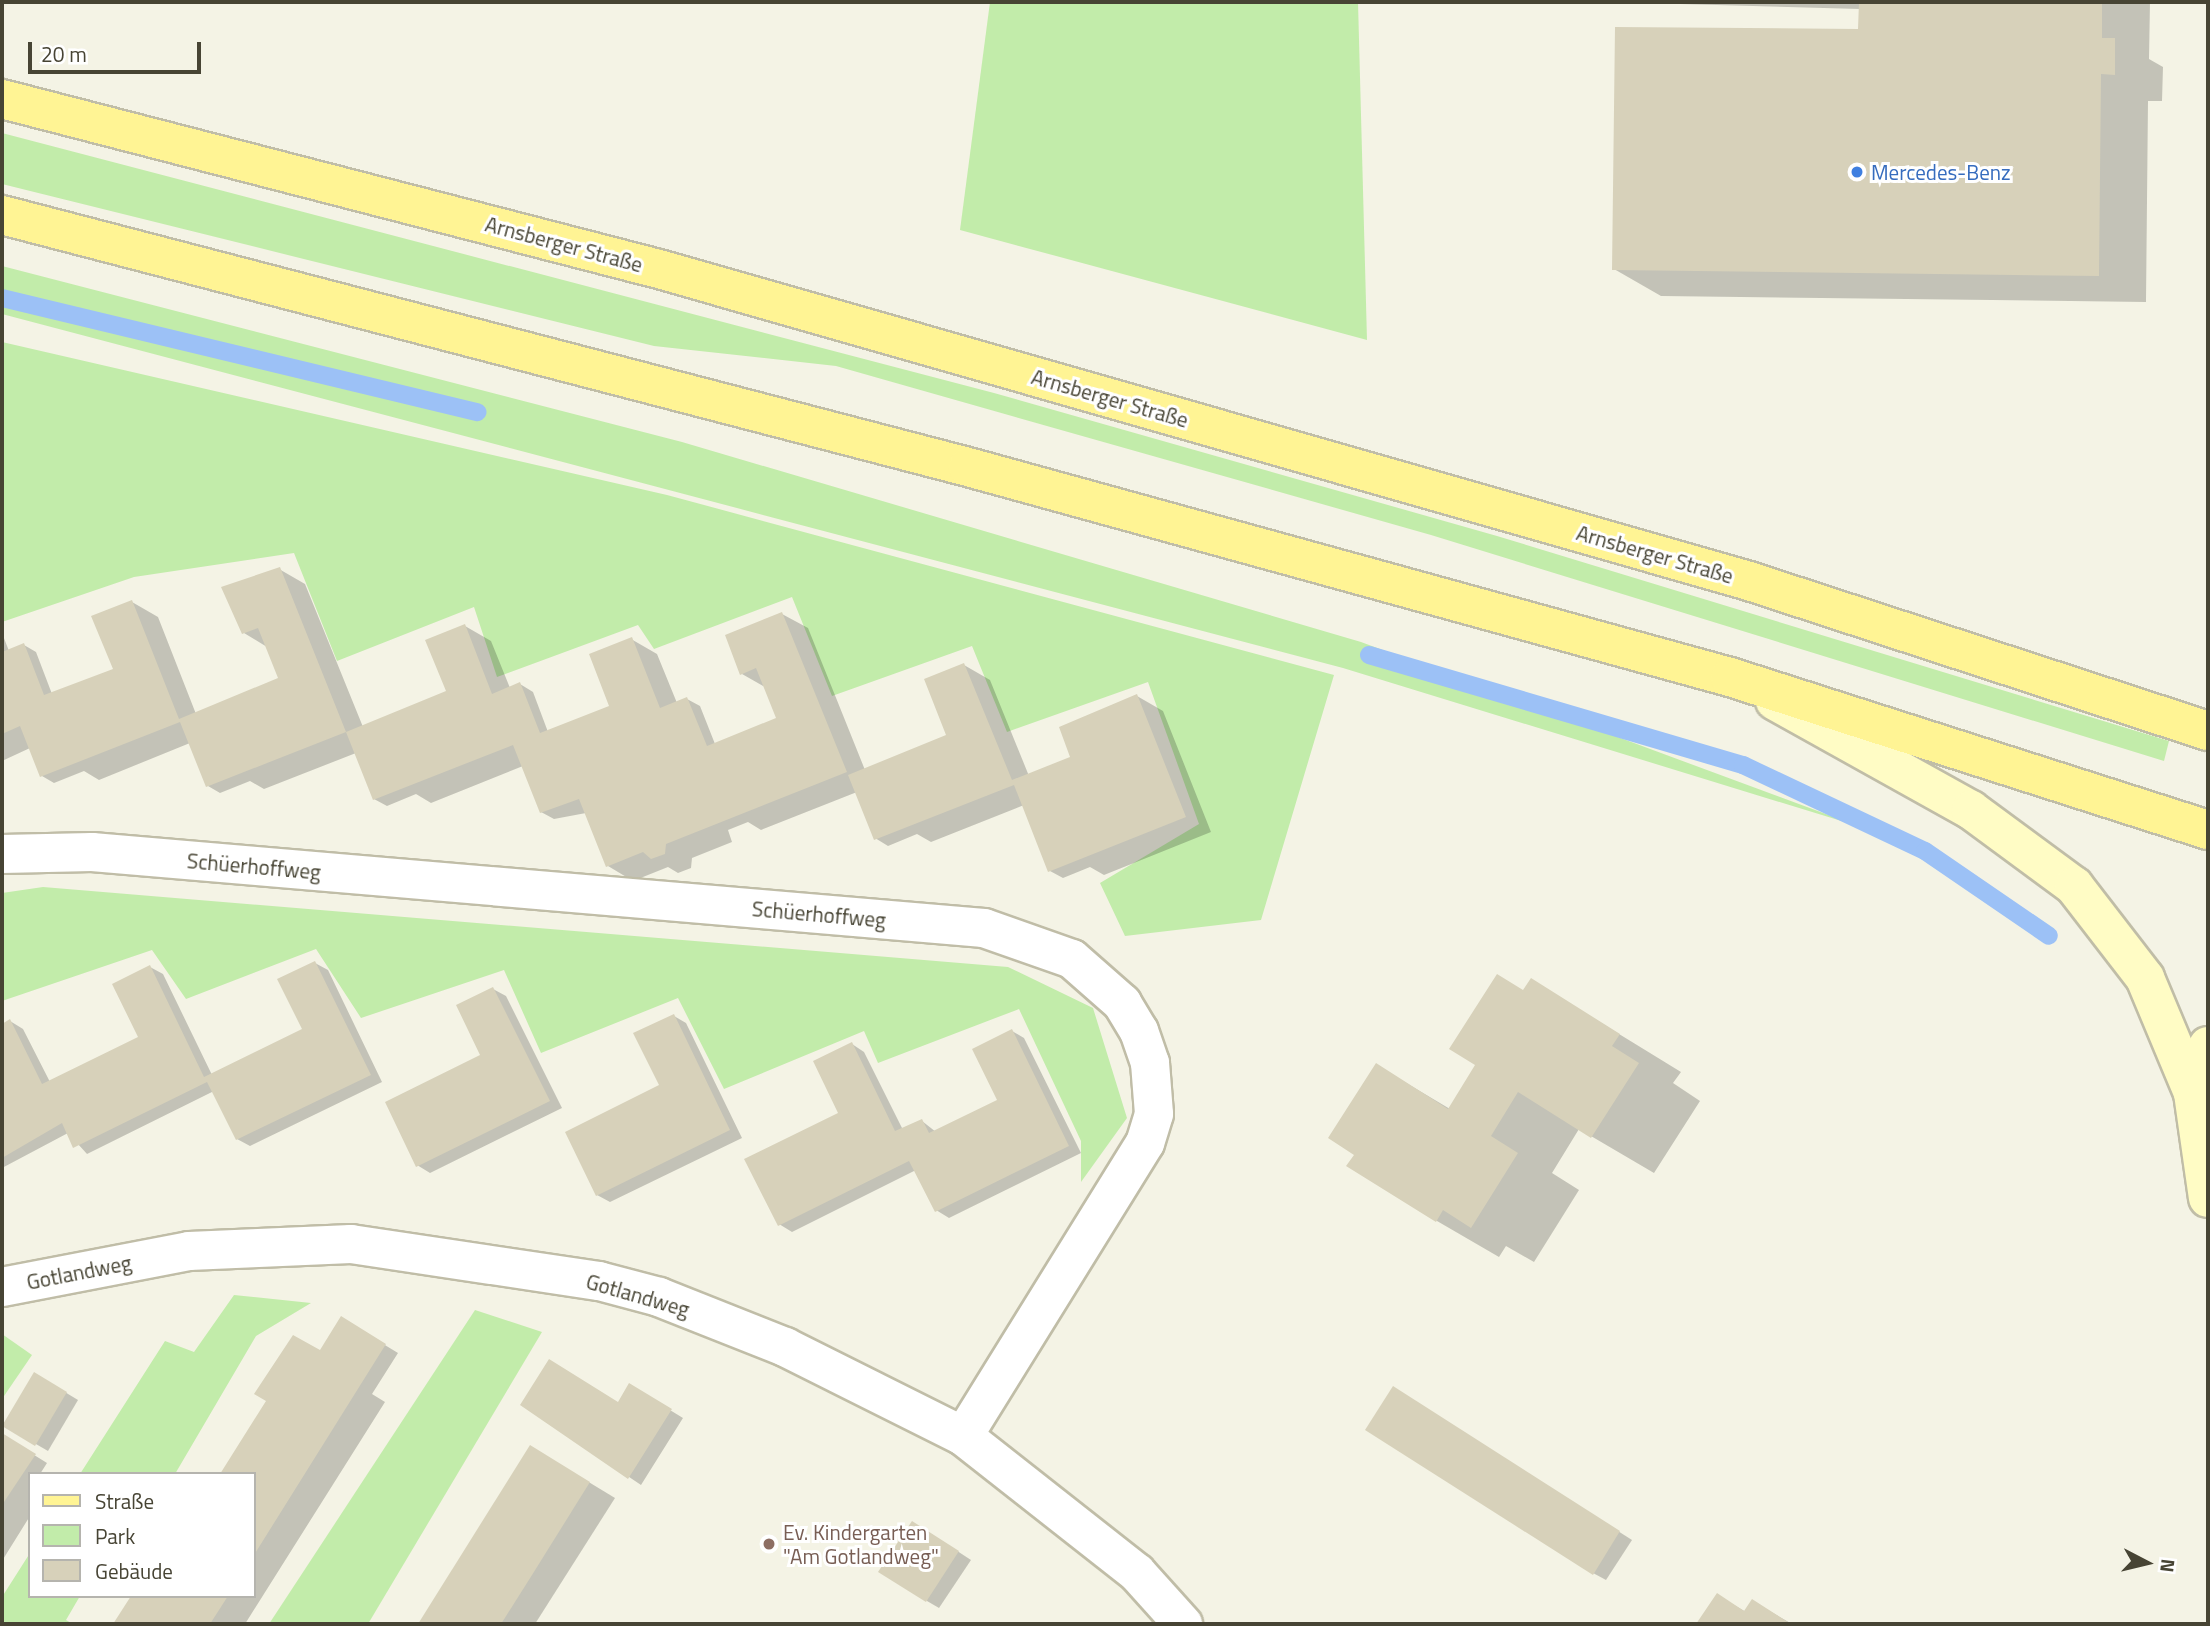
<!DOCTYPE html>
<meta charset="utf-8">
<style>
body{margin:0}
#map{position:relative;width:2210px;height:1626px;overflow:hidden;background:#f4f3e5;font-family:"Titillium Web",sans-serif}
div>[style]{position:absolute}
.green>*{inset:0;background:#c2ecaa}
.shadow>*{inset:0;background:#0003}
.stream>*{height:18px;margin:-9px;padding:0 9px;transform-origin:9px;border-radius:9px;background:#9cc1f6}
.building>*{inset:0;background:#d7d1ba}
.roads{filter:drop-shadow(2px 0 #c0bda7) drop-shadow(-2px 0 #c0bda7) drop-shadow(0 2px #c0bda7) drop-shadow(0 -2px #c0bda7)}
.minor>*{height:38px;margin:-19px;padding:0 19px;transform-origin:19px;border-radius:19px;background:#fff}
.secondary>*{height:38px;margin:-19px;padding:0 19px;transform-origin:19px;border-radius:19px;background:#fffcc5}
.primary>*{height:38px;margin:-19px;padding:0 19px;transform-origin:19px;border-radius:19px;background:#fff494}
.dots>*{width:19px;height:19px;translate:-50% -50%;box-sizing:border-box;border:4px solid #fff;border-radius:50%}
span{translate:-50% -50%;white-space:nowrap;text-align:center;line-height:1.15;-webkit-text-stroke:6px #fff;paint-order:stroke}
.shop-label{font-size:21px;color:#366cbe}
.left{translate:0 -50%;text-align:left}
.street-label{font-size:21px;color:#474434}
.education-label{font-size:21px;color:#785e54}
.frame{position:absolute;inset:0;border:4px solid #474434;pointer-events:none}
.legend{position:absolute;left:28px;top:1472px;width:228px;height:126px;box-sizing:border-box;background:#fff;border:2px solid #b5b4ae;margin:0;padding:9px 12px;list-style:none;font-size:21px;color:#474434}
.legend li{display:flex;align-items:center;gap:14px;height:35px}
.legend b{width:35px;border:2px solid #b5b4ae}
.north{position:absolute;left:2112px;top:1528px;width:70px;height:70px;-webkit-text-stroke:5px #fff;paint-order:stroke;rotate:97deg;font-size:19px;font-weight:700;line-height:28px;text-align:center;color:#474434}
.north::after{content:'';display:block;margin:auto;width:24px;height:32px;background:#474434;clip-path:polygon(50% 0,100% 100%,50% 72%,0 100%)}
.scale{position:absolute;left:28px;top:42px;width:173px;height:32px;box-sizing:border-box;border:4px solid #474434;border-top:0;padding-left:9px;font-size:21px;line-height:24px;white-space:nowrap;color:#474434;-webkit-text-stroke:5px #fff;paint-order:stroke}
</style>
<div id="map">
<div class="green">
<i style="clip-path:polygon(990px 2px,1358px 2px,1367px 340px,960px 230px)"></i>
<i style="clip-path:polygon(2px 133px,994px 393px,1497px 536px,2169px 741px,2164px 761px,1431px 535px,836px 366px,654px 346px,2px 184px)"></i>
<i style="clip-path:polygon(2px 266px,682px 442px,1361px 642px,1861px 827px,1343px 668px,2px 314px)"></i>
<i style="clip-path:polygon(2px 342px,667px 495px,1334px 675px,1261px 920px,1125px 936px,1100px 883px,1199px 824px,1148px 682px,1007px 732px,972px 646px,832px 696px,792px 597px,654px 649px,638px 625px,497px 677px,474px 607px,337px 661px,294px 553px,134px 577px,2px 622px)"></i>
<i style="clip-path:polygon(43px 887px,1008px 967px,1093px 1008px,1127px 1118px,1081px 1182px,1081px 1141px,1019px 1009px,878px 1063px,864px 1031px,724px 1089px,678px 998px,541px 1053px,504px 970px,361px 1018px,316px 949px,186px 999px,152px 950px,2px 1001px,2px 893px)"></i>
<i style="clip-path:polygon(234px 1295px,311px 1303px,256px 1336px,175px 1474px,80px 1474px,165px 1341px,194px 1352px)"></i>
<i style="clip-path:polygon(475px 1310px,542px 1332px,368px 1624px,269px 1624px)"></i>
<i style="clip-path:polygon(2px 1334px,32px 1355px,2px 1399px)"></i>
<i style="clip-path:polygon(30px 1553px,30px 1596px,80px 1596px,66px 1620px,73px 1624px,2px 1624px,2px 1597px)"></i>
</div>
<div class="shadow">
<i style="clip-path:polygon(1607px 2px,2150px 2px,2149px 59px,2163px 67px,2162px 101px,2148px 101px,2146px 302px,1661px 296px,1614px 269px,1860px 31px,1860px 9px)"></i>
<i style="clip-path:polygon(279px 569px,305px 584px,363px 727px,448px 692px,465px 626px,491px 641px,510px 688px,520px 684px,533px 692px,548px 732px,612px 707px,631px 639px,657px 654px,677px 703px,687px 699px,700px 706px,715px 744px,778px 719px,765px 687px,742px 674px,782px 614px,808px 628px,865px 770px,948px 736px,964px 665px,990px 680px,1029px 776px,1073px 758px,1137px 696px,1163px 711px,1211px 832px,1104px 875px,1090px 867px,1063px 878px,1050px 871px,1024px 805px,931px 842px,917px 834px,888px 846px,875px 838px,857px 792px,761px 830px,748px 822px,728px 830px,732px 842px,692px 858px,691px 868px,678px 873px,668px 867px,633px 881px,608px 866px,586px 813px,554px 819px,541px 812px,523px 766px,431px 803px,416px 794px,387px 806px,374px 799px,356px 753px,264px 789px,250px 781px,220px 793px,208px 786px,190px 743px,99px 780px,84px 771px,54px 783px,42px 776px,30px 748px,2px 761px,2px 633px,9px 651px,24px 645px,36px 652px,52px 694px,115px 670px,132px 602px,158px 617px,196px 714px,280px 679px,267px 647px,244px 633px)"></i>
<i style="clip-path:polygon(315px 963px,328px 970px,382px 1082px,250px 1146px,237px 1139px,214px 1091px,87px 1154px,68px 1133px,2px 1168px,2px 1026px,10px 1021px,23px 1029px,50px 1082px,140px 1038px,150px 967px,163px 974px,212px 1075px,304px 1029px)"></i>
<i style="clip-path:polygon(1531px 980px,1681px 1072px,1673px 1083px,1700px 1101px,1654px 1173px,1579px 1129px,1552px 1173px,1579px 1190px,1534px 1262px,1506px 1246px,1499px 1257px,1437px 1221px,1356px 1154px,1376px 1065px,1450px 1109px)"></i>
<i style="clip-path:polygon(493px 989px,506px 996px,562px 1108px,430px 1173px,417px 1165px,482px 1055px)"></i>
<i style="clip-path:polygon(674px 1016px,686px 1023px,742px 1138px,610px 1202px,597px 1195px,661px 1086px)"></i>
<i style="clip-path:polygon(1012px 1031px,1024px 1038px,1081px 1153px,949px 1218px,936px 1210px,916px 1170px,792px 1232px,779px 1224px,841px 1113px,852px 1044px,864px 1052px,903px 1130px,922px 1121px,936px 1132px,999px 1101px)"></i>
<i style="clip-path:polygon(342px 1319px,398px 1353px,372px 1394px,385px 1402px,245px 1624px,115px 1624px,133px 1596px,254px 1596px,254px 1474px)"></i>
<i style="clip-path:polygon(35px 1374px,78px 1400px,48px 1451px,3px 1425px)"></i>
<i style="clip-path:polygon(642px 1393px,683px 1418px,641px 1485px,522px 1405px,619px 1404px)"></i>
<i style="clip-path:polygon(1406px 1396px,1632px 1540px,1606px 1580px,1593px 1573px)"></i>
<i style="clip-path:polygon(2px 1435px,47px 1463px,40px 1474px,30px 1474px,30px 1516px,2px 1561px)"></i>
<i style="clip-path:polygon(531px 1447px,615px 1498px,535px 1624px,420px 1624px)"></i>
<i style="clip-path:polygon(925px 1530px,971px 1560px,939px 1608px,927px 1601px)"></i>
<i style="clip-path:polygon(1717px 1595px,1746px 1612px,1752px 1601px,1792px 1624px,1698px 1624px)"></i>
</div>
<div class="stream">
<i style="left:2px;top:298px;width:489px;rotate:13.5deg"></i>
<i style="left:1369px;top:655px;width:390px;rotate:16.4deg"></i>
<i style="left:1743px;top:765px;width:201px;rotate:25.3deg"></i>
<i style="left:1925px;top:851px;width:150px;rotate:34.4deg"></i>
</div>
<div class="building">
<i style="clip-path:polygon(1859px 2px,2102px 2px,2102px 38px,2115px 38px,2115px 75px,2101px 74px,2099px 276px,1612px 270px,1615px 27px,1858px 29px)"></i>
<i style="clip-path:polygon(280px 567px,346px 732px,446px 691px,425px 640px,465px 624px,492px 694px,520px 682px,540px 733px,609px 706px,589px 654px,632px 637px,660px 708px,687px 697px,707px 746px,776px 718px,756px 668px,740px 675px,725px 635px,782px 612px,847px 772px,666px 844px,665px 854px,651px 859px,643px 852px,606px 867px,579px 799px,540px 813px,513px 745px,373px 800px,346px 732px,206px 787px,180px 722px,40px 777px,20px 726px,2px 734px,2px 652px,24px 643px,44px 695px,113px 669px,91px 616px,132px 600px,179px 719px,278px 678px,258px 628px,242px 634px,221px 587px)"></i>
<i style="clip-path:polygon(964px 663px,1012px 780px,1070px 757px,1059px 727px,1137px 694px,1186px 817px,1048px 872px,1014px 785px,874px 840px,848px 775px,946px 735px,924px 679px)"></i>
<i style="clip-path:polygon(315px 961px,371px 1075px,236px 1140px,207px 1082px,73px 1148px,62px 1123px,2px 1158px,2px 1024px,10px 1019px,42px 1084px,138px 1037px,112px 984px,150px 965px,204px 1077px,302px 1029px,277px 979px)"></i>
<i style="clip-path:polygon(1497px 974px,1523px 990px,1531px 978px,1620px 1034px,1612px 1046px,1639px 1063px,1591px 1138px,1518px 1092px,1491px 1136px,1518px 1153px,1471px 1228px,1443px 1210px,1436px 1222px,1346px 1166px,1354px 1155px,1328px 1138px,1376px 1063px,1448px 1109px,1475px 1065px,1449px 1049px)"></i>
<i style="clip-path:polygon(493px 987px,550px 1101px,416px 1167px,385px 1102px,480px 1055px,456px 1005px)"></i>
<i style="clip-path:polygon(674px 1014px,730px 1130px,596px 1196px,565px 1132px,659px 1085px,633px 1033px)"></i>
<i style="clip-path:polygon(1012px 1029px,1069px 1146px,935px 1212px,909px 1161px,778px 1226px,744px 1159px,838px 1113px,813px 1061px,852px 1042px,895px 1131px,922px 1119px,929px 1133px,997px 1100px,972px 1049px)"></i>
<i style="clip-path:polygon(341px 1316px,386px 1344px,254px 1555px,254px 1474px,220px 1474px,266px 1401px,254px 1394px,293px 1335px,320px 1350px)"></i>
<i style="clip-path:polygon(549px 1359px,618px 1402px,629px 1383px,672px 1409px,628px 1479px,520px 1405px)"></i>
<i style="clip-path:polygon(34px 1372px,67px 1392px,35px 1446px,2px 1426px)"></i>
<i style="clip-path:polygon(1393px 1386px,1620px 1531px,1593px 1575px,1365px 1430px)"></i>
<i style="clip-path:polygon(2px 1433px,36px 1454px,2px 1505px)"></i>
<i style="clip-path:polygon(530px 1445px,590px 1482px,532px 1575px,501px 1624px,418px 1624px)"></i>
<i style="clip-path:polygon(912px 1521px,959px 1551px,926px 1602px,878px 1572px)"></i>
<i style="clip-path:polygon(1717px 1593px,1744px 1611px,1752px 1599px,1791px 1624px,1696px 1624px)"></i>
<i style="clip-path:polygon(131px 1596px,228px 1596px,210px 1624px,113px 1624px)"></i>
</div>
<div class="roads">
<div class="minor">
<i style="left:2px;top:854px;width:90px;rotate:-1.3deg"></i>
<i style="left:92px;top:852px;width:895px;rotate:4.87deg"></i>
<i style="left:984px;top:928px;width:93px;rotate:19.4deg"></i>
<i style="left:1072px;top:959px;width:67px;rotate:41.3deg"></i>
<i style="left:1122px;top:1003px;width:33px;rotate:59deg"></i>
<i style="left:1139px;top:1031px;width:34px;rotate:71deg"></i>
<i style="left:1150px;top:1063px;width:51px;rotate:85.5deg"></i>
<i style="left:1154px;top:1114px;width:30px;rotate:107deg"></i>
<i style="left:1145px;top:1143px;width:345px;rotate:121.8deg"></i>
<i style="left:2px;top:1287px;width:190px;rotate:-10.9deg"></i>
<i style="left:189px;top:1251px;width:162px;rotate:-2.5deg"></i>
<i style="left:351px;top:1244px;width:251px;rotate:8.5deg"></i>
<i style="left:599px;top:1281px;width:62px;rotate:14.9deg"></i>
<i style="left:659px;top:1297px;width:136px;rotate:21.6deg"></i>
<i style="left:785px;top:1347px;width:199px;rotate:26.6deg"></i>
<i style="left:963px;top:1436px;width:221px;rotate:38.2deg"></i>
<i style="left:1137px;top:1573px;width:69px;rotate:48deg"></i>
</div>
<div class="secondary">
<i style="left:1775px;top:701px;width:224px;rotate:29.1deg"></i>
<i style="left:1971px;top:810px;width:128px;rotate:36.4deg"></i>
<i style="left:2074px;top:886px;width:116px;rotate:52.3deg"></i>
<i style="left:2145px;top:978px;width:125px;rotate:67.3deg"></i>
<i style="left:2208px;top:1046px;width:49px;rotate:107.7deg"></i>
<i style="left:2193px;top:1093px;width:106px;rotate:81.9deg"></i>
</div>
<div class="primary">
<i style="left:2px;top:99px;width:679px;rotate:14.51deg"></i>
<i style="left:659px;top:269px;width:1134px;rotate:15.97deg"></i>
<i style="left:1749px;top:581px;width:483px;rotate:18.1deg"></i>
<i style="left:2px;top:215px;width:998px;rotate:14.62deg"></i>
<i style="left:968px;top:467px;width:790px;rotate:15.41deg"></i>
<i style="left:1730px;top:677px;width:502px;rotate:17.75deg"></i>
</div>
</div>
<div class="dots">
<i style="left:1857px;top:172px;background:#3f7fe0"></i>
<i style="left:769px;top:1544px;background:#8d6e63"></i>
</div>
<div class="shop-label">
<span class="left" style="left:1871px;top:172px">Mercedes-Benz</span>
</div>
<div class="street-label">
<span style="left:564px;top:244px;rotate:15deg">Arnsberger Straße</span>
<span style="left:1110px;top:398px;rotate:16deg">Arnsberger Straße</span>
<span style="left:1655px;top:554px;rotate:16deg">Arnsberger Straße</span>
<span style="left:254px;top:866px;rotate:5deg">Schüerhoffweg</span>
<span style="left:819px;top:914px;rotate:5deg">Schüerhoffweg</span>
<span style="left:79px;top:1272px;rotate:-11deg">Gotlandweg</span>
<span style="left:638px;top:1295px;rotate:16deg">Gotlandweg</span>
</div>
<div class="education-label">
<span class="left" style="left:783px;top:1544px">Ev. Kindergarten<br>"Am Gotlandweg"</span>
</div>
<div class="frame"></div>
<ul class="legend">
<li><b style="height:9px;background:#fff494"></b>Straße</li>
<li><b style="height:19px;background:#c2ecaa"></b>Park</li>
<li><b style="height:19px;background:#d7d1ba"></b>Gebäude</li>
</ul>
<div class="north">N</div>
<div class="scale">20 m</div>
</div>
